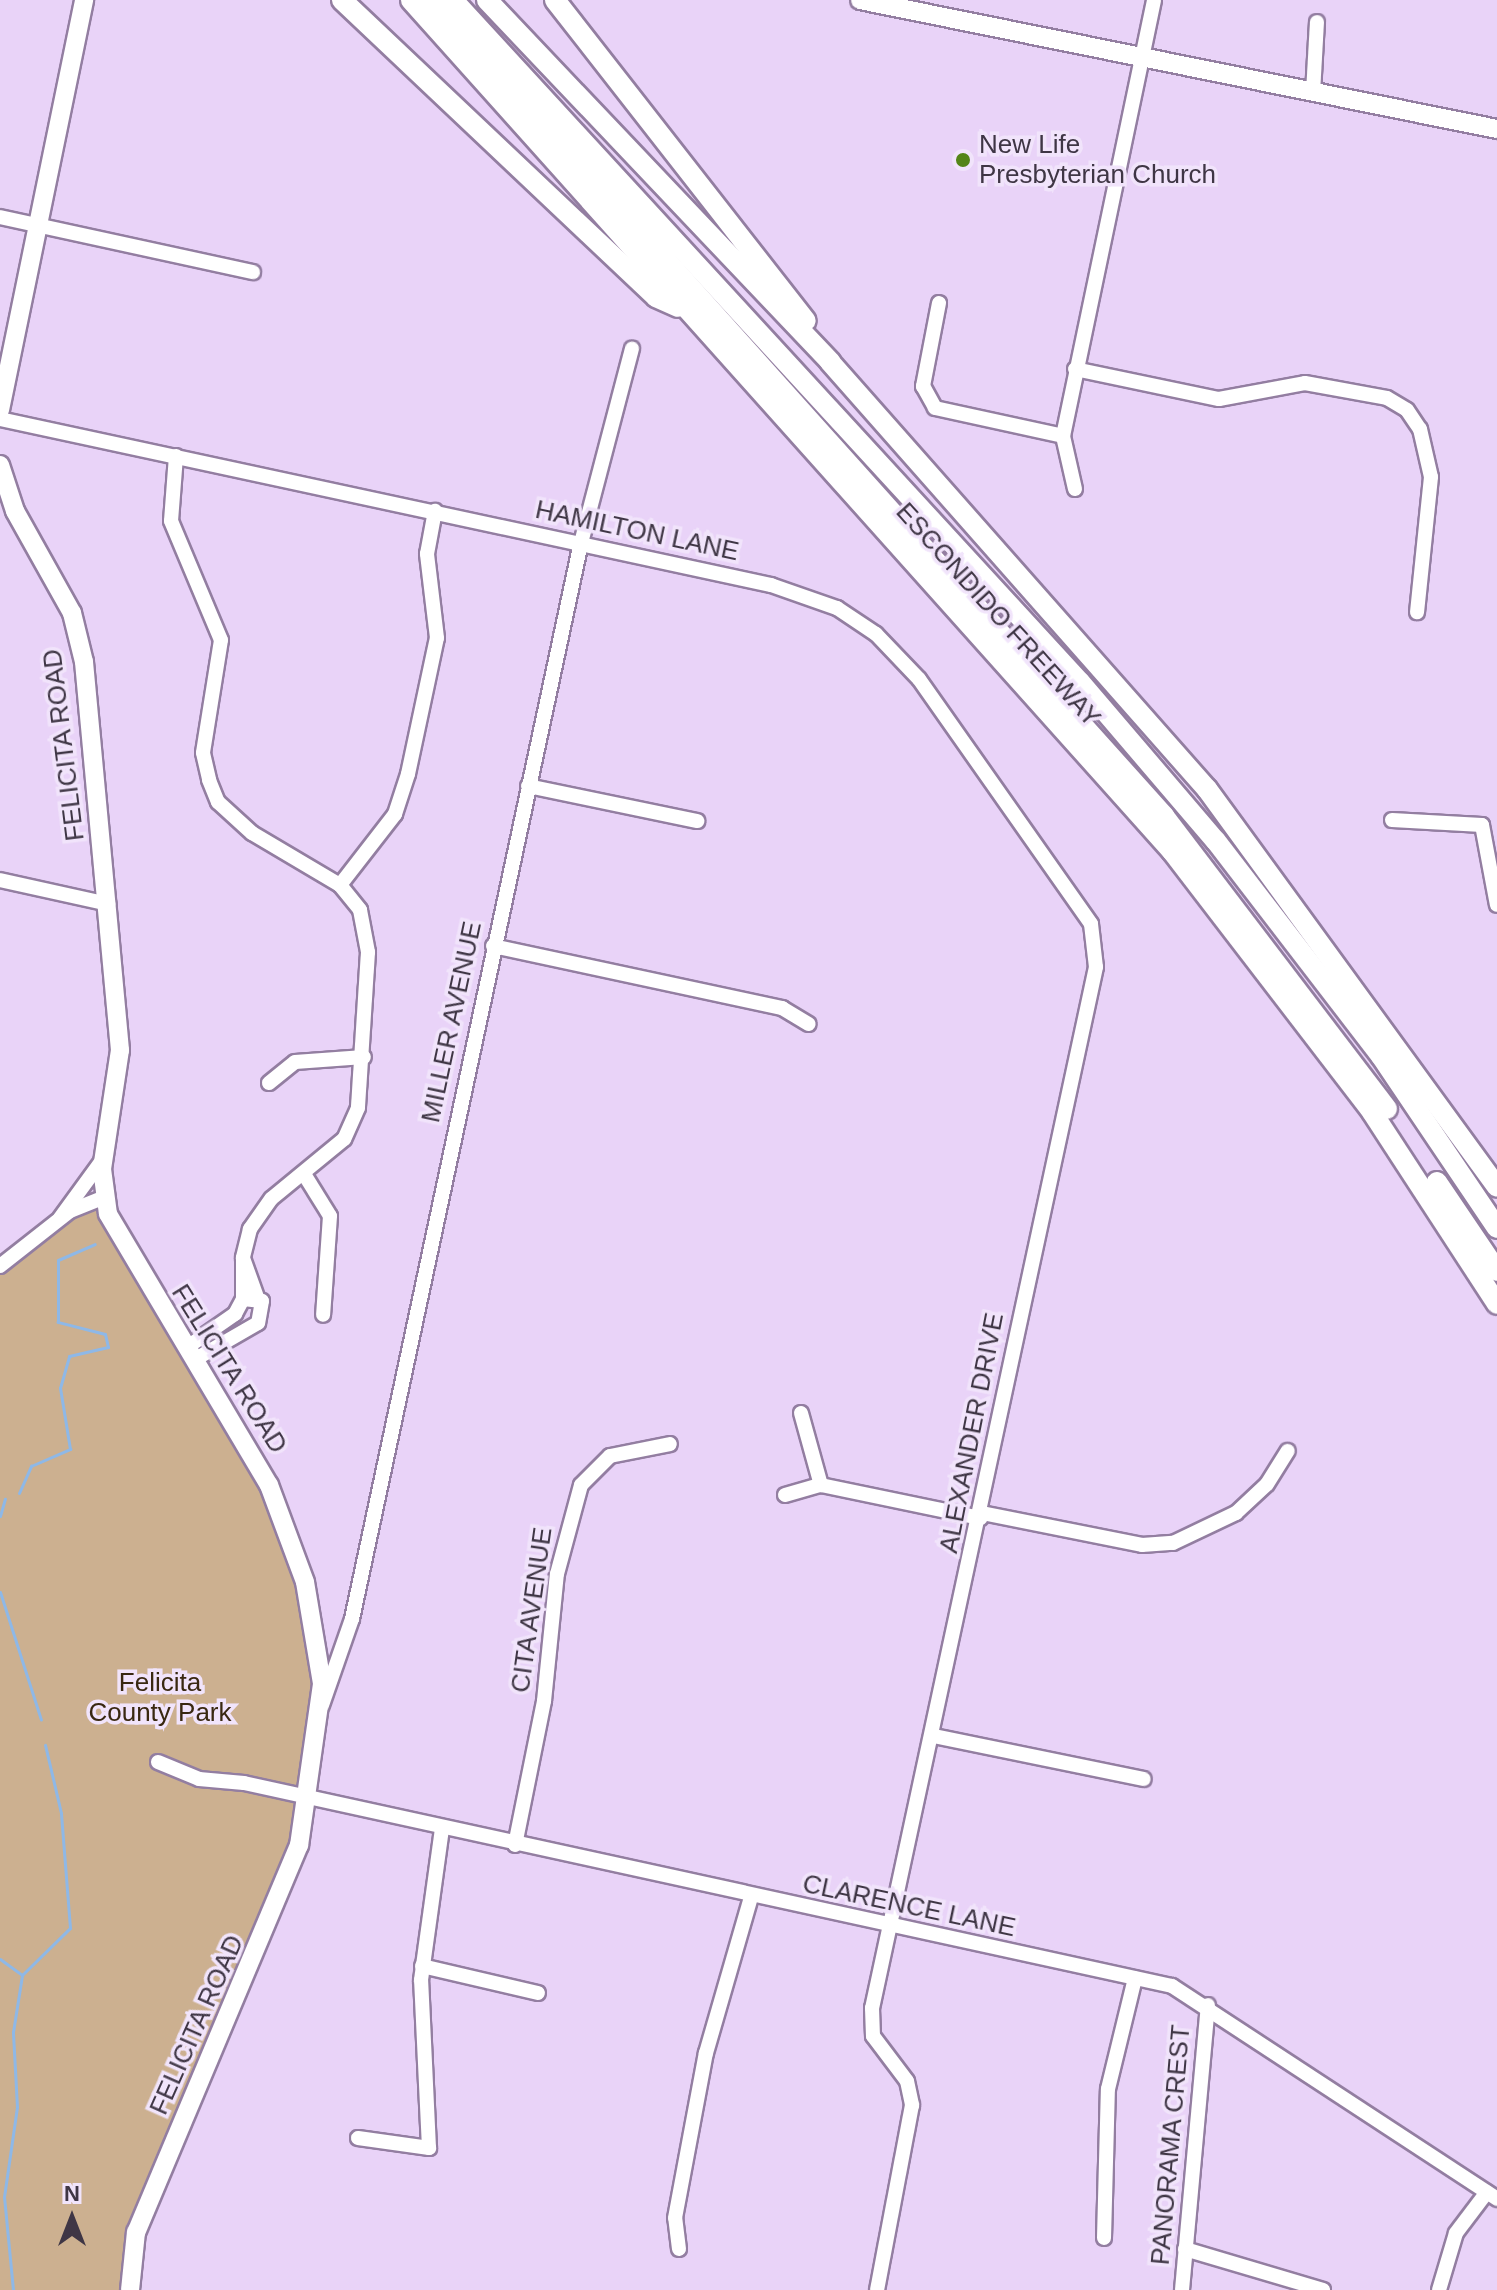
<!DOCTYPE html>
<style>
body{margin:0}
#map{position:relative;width:1497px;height:2290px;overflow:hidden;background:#e9d3f8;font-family:Helvetica,sans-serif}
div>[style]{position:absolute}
.green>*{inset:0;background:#ccb090}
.stream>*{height:3px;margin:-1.5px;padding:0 1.5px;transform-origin:1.5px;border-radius:1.5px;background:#8eb8e7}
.roads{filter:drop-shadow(2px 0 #937ea1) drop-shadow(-2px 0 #937ea1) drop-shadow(0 2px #937ea1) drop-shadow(0 -2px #937ea1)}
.minor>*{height:14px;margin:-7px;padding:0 7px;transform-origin:7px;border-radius:7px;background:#fff}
.major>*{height:18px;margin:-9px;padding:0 9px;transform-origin:9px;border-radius:9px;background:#fff}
.highway>*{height:20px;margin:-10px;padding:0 10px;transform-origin:10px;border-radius:10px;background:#fff}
.dots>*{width:22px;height:22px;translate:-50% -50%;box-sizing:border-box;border:4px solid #f1e4fb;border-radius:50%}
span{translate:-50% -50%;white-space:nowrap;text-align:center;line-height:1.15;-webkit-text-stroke:7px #f1e4fb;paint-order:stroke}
.poi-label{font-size:26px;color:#3f3645}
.left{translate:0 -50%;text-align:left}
.street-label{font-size:26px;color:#3f3645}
.park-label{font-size:26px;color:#392811}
.north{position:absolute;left:32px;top:2178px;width:80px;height:80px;-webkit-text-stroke:6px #f1e4fb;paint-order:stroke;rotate:0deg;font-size:22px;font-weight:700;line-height:32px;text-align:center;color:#3f3645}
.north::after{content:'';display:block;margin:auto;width:28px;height:36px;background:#3f3645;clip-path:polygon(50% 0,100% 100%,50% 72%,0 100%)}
</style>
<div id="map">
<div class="green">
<i style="clip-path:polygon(104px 1197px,255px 1458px,319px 1651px,310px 1801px,136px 2232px,130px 2290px,0 2290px,0 1266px,60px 1219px)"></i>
</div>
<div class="stream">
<i style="left:19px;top:1493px;width:30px;rotate:-66deg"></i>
<i style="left:31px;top:1466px;width:43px;rotate:-23.6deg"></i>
<i style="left:70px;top:1449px;width:62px;rotate:-99.3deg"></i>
<i style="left:60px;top:1388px;width:33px;rotate:-74deg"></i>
<i style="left:69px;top:1356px;width:40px;rotate:-13deg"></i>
<i style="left:108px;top:1347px;width:13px;rotate:-103deg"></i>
<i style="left:105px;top:1334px;width:49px;rotate:-165.7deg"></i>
<i style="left:58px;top:1322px;width:62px;rotate:-90deg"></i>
<i style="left:58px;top:1260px;width:40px;rotate:-23.4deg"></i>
<i style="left:0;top:1516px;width:18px;rotate:-74deg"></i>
<i style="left:0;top:1592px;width:134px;rotate:72.2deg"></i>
<i style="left:0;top:1959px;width:27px;rotate:36deg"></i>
<i style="left:13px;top:2290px;width:93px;rotate:-95.5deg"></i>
<i style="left:4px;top:2197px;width:91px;rotate:-81.8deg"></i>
<i style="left:17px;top:2107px;width:75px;rotate:-93.1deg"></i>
<i style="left:13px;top:2032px;width:58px;rotate:-81deg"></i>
<i style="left:22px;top:1975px;width:67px;rotate:-44.4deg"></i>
<i style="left:70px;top:1928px;width:115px;rotate:-94.5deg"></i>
<i style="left:61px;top:1813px;width:70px;rotate:-103.2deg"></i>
</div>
<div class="roads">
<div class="minor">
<i style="left:1313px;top:93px;width:71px;rotate:-86.8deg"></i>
<i style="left:0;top:217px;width:259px;rotate:12.3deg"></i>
<i style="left:939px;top:303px;width:85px;rotate:100.9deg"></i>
<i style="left:923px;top:386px;width:25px;rotate:61deg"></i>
<i style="left:935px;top:408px;width:131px;rotate:12.3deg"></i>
<i style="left:1075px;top:369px;width:147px;rotate:11.8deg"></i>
<i style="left:1219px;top:399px;width:87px;rotate:-10.5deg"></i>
<i style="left:1305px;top:383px;width:83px;rotate:10.4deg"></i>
<i style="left:1387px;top:398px;width:23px;rotate:31deg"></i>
<i style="left:1407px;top:410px;width:23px;rotate:56deg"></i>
<i style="left:1420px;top:429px;width:49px;rotate:77.1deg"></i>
<i style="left:1431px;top:477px;width:136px;rotate:95.9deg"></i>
<i style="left:0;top:419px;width:789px;rotate:12.15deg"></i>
<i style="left:771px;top:585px;width:70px;rotate:19.2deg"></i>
<i style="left:837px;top:608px;width:47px;rotate:33.7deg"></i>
<i style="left:876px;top:634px;width:62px;rotate:46.3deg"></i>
<i style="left:919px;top:679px;width:299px;rotate:54.9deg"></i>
<i style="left:1091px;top:924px;width:43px;rotate:83.4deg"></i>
<i style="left:1096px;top:967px;width:1065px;rotate:102.14deg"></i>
<i style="left:872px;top:2008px;width:28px;rotate:88deg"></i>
<i style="left:873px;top:2036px;width:56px;rotate:52.9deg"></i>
<i style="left:907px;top:2081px;width:25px;rotate:78deg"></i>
<i style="left:912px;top:2105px;width:188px;rotate:100.7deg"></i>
<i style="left:176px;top:456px;width:65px;rotate:94.4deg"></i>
<i style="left:171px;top:521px;width:129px;rotate:67.2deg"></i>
<i style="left:221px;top:640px;width:114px;rotate:99.1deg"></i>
<i style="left:203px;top:753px;width:28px;rotate:77deg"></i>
<i style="left:209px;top:780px;width:24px;rotate:68deg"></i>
<i style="left:218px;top:802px;width:46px;rotate:42.4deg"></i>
<i style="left:252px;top:833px;width:102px;rotate:30.6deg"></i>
<i style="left:340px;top:885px;width:32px;rotate:51deg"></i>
<i style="left:360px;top:910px;width:43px;rotate:79.2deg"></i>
<i style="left:368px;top:952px;width:156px;rotate:93.7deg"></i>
<i style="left:358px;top:1108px;width:34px;rotate:114deg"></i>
<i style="left:344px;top:1139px;width:94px;rotate:140.6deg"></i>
<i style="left:271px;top:1199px;width:37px;rotate:125deg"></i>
<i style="left:250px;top:1229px;width:30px;rotate:104deg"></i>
<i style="left:1075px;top:489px;width:54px;rotate:-102.8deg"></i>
<i style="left:1063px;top:436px;width:445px;rotate:-78.2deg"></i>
<i style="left:528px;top:786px;width:173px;rotate:11.7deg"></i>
<i style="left:1392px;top:820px;width:90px;rotate:3.2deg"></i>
<i style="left:1482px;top:825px;width:81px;rotate:79.4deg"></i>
<i style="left:0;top:880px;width:111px;rotate:12.5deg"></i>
<i style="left:340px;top:885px;width:90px;rotate:-52.2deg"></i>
<i style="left:395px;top:814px;width:42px;rotate:-72deg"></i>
<i style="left:408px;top:774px;width:139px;rotate:-78deg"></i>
<i style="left:437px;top:638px;width:85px;rotate:-96.8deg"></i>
<i style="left:427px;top:554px;width:44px;rotate:-79.5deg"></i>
<i style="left:493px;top:946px;width:296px;rotate:12.1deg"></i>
<i style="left:782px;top:1008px;width:31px;rotate:31deg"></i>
<i style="left:269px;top:1083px;width:33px;rotate:-39deg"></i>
<i style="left:295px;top:1062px;width:69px;rotate:-4.1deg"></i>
<i style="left:304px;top:1174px;width:49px;rotate:58.2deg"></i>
<i style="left:330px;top:1216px;width:99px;rotate:94deg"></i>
<i style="left:60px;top:1218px;width:73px;rotate:-53.9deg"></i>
<i style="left:0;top:1266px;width:89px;rotate:-38.2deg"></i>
<i style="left:70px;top:1211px;width:37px;rotate:-22deg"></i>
<i style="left:243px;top:1299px;width:41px;rotate:-90deg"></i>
<i style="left:243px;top:1258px;width:41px;rotate:70.3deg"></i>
<i style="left:186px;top:1348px;width:60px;rotate:-34.8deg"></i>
<i style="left:235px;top:1314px;width:17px;rotate:-62deg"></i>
<i style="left:243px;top:1299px;width:19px;rotate:6deg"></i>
<i style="left:262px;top:1301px;width:22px;rotate:100deg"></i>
<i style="left:258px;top:1323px;width:74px;rotate:150deg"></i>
<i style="left:801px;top:1413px;width:75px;rotate:74.5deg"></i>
<i style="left:785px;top:1495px;width:37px;rotate:-16deg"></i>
<i style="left:821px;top:1485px;width:163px;rotate:11.7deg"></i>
<i style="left:982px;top:1513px;width:163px;rotate:11.3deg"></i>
<i style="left:1142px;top:1545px;width:31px;rotate:-4deg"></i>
<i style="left:1173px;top:1543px;width:70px;rotate:-25.5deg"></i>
<i style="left:1236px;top:1513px;width:42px;rotate:-43.1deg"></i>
<i style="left:1267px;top:1484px;width:39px;rotate:-58deg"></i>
<i style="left:322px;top:1705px;width:91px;rotate:-70.8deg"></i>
<i style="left:352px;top:1619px;width:1100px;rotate:-77.99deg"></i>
<i style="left:581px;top:543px;width:201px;rotate:-75.3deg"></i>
<i style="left:934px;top:1736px;width:214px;rotate:11.6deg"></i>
<i style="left:158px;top:1762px;width:44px;rotate:22.5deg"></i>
<i style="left:199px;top:1779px;width:45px;rotate:5.1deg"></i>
<i style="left:244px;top:1783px;width:950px;rotate:12.34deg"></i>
<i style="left:1172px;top:1986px;width:389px;rotate:33.2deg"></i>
<i style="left:515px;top:1845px;width:147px;rotate:-78.6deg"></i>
<i style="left:544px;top:1701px;width:128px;rotate:-84.2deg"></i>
<i style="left:557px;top:1574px;width:92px;rotate:-74.9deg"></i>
<i style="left:581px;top:1485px;width:41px;rotate:-45deg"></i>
<i style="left:610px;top:1456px;width:61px;rotate:-11.3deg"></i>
<i style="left:422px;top:1966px;width:119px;rotate:13.1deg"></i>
<i style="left:358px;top:2138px;width:72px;rotate:8deg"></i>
<i style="left:429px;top:2148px;width:168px;rotate:-92.7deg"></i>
<i style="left:421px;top:1980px;width:152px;rotate:-82.1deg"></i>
<i style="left:1104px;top:2238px;width:149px;rotate:-88.5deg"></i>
<i style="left:1108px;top:2089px;width:114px;rotate:-76.3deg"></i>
<i style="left:679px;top:2249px;width:31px;rotate:-97deg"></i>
<i style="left:675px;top:2218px;width:168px;rotate:-79.4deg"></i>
<i style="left:706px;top:2053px;width:162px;rotate:-73.9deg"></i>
<i style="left:1185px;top:2249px;width:144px;rotate:16.5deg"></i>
<i style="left:1182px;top:2290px;width:286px;rotate:-84.8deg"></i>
<i style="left:1439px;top:2290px;width:59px;rotate:-73.4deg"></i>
<i style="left:1456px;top:2233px;width:51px;rotate:-52.9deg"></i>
</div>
<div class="major">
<i style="left:860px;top:0;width:650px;rotate:11.45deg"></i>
<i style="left:0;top:410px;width:419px;rotate:-78.4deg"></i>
<i style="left:0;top:465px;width:48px;rotate:71.9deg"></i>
<i style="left:15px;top:511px;width:117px;rotate:60.8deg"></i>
<i style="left:72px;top:613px;width:50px;rotate:76.2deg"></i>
<i style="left:84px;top:662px;width:390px;rotate:84.7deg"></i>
<i style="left:120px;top:1050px;width:120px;rotate:98.6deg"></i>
<i style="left:102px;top:1169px;width:45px;rotate:82.4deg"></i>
<i style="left:108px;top:1214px;width:315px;rotate:59.3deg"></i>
<i style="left:269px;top:1485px;width:103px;rotate:69.6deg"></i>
<i style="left:305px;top:1582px;width:103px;rotate:80.5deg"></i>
<i style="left:322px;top:1684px;width:163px;rotate:98.1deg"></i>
<i style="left:299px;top:1845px;width:420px;rotate:112.8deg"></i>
<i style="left:136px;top:2232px;width:58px;rotate:95.9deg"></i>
</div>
<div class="highway">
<i style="left:342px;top:0;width:432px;rotate:43.4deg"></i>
<i style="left:656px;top:297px;width:24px;rotate:24deg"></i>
<i style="left:411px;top:0;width:1142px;rotate:48.2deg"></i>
<i style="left:1172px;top:851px;width:329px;rotate:52.5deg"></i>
<i style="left:1372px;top:1112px;width:229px;rotate:56.9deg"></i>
<i style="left:433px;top:0;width:1096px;rotate:48.14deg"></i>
<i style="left:1164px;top:816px;width:368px;rotate:52.7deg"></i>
<i style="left:453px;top:0;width:926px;rotate:47.41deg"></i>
<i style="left:1080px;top:682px;width:209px;rotate:49.5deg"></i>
<i style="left:1216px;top:841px;width:271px;rotate:52.5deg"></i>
<i style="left:1381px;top:1056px;width:207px;rotate:56deg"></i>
<i style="left:487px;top:0;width:499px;rotate:46.5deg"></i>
<i style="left:830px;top:362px;width:570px;rotate:48.56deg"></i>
<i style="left:1207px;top:789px;width:492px;rotate:53.9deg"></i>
<i style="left:555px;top:0;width:407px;rotate:52deg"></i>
<i style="left:1437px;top:1182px;width:107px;rotate:56deg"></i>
</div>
</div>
<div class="dots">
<i style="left:963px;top:160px;background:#548518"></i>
</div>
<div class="poi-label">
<span class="left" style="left:979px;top:160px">New Life<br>Presbyterian Church</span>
</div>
<div class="street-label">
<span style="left:637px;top:531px;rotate:12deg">HAMILTON LANE</span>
<span style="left:998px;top:615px;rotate:48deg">ESCONDIDO FREEWAY</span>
<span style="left:64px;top:745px;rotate:-97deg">FELICITA ROAD</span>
<span style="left:452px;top:1022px;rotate:-78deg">MILLER AVENUE</span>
<span style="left:229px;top:1369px;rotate:58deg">FELICITA ROAD</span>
<span style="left:972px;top:1433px;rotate:-79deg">ALEXANDER DRIVE</span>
<span style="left:532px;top:1610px;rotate:-82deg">CITA AVENUE</span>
<span style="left:909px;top:1906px;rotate:12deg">CLARENCE LANE</span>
<span style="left:197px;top:2025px;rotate:-66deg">FELICITA ROAD</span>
<span style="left:1171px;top:2145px;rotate:-85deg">PANORAMA CREST</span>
</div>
<div class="park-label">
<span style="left:160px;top:1698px">Felicita<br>County Park</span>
</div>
<div class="north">N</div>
</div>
